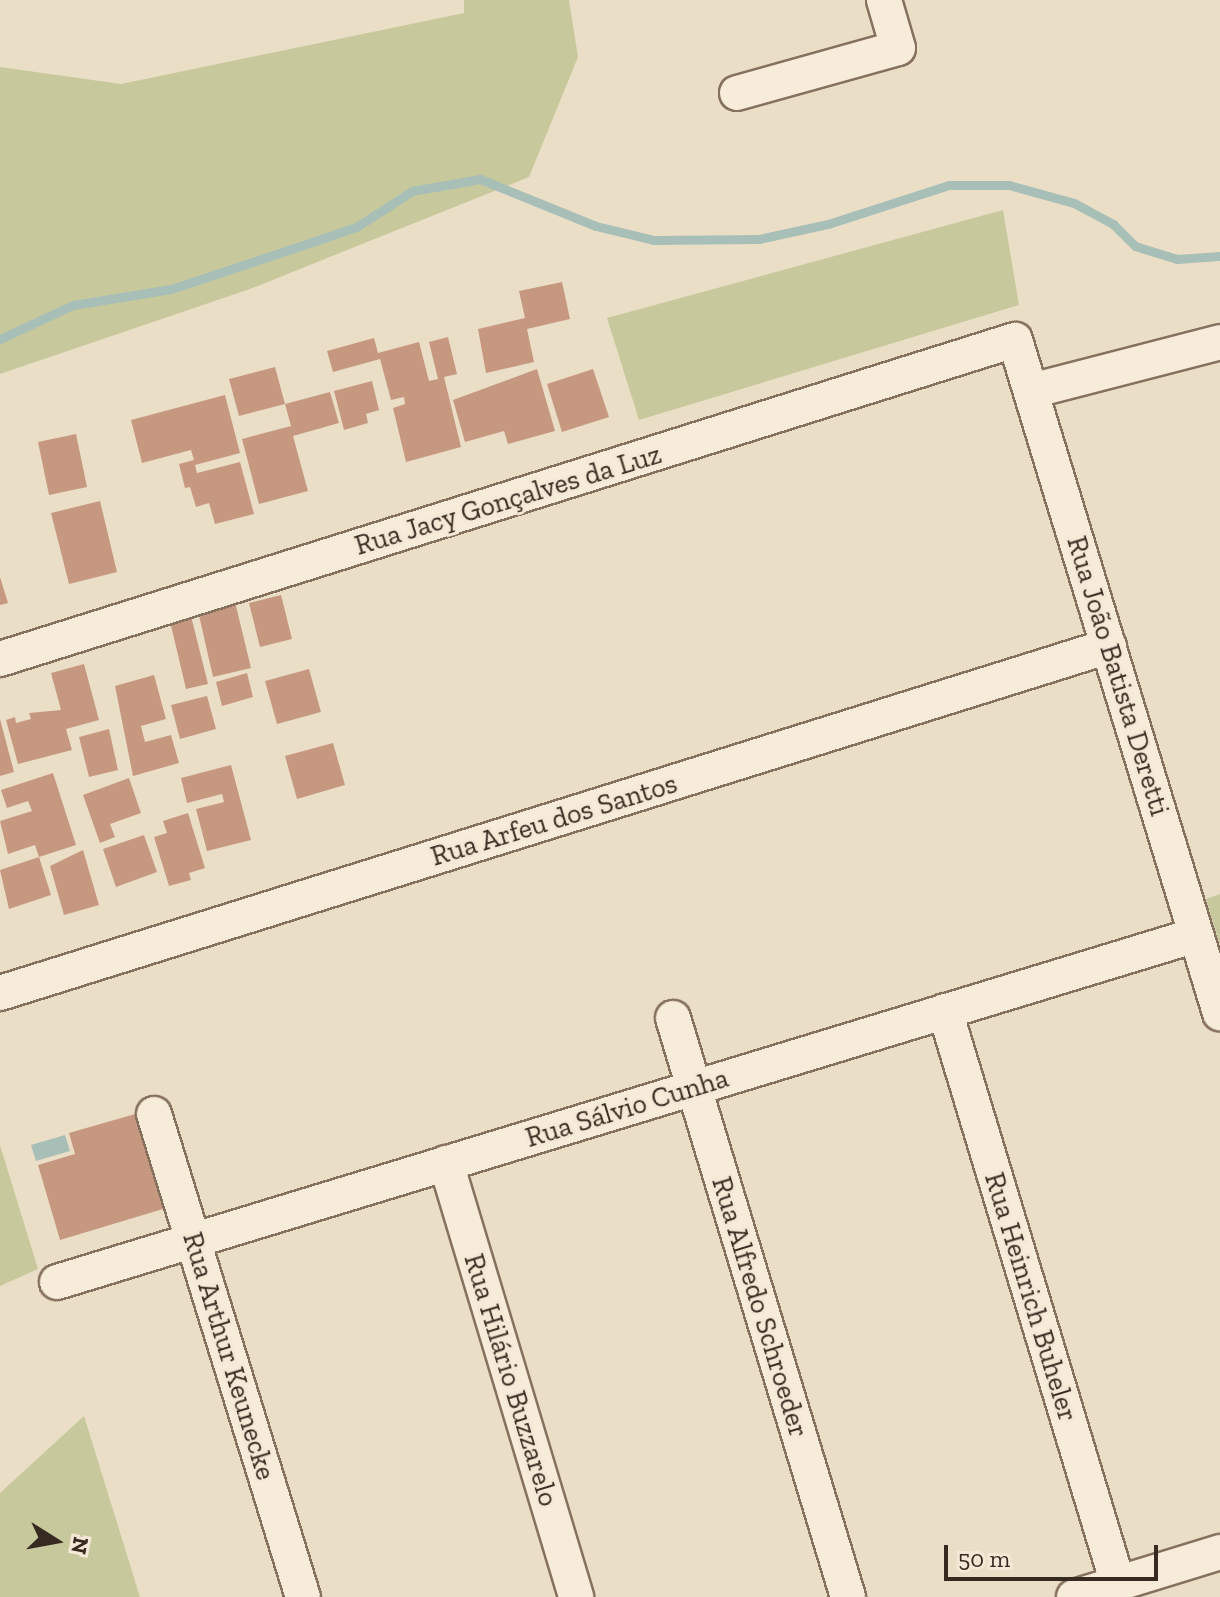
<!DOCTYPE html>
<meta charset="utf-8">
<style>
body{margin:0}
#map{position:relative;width:1220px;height:1597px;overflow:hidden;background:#ebdec7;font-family:"Zilla Slab",serif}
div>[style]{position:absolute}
.green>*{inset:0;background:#c7c99c}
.water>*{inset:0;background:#a8bfb7}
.stream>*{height:9px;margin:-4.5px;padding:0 4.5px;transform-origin:4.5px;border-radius:4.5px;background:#a8bfb7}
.building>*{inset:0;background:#c79880}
.roads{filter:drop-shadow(2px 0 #86705e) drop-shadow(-2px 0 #86705e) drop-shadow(0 2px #86705e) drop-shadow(0 -2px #86705e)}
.minor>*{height:34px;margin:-17px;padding:0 17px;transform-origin:17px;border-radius:17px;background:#f7ecda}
span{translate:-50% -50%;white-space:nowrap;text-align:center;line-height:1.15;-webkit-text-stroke:6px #f3e9d6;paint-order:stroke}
.street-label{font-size:28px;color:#372a20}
.north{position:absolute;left:16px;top:1501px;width:80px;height:80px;-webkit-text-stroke:6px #f3e9d6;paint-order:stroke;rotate:101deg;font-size:22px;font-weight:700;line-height:32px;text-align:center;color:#372a20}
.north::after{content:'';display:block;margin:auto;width:28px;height:36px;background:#372a20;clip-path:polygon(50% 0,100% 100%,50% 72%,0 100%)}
.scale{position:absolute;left:944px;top:1545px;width:214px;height:36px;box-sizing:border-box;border:4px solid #372a20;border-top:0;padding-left:10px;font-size:24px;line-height:28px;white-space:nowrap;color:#372a20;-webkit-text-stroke:6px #f3e9d6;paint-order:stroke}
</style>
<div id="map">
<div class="green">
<i style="clip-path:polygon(464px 0,569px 0,578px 57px,529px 177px,250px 289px,0 374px,0 67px,121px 84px,464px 13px)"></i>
<i style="clip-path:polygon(1003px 210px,1019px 305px,639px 420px,607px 318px)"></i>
<i style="clip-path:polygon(1220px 894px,1220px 945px,1206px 899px)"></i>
<i style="clip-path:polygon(0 1145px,38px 1269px,0 1286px)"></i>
<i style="clip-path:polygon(84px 1416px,140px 1597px,0 1597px,0 1493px)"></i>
</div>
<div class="water">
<i style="clip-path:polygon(65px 1135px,70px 1151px,36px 1161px,31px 1145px)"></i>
</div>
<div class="stream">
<i style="left:0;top:339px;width:81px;rotate:-25deg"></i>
<i style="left:73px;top:305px;width:99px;rotate:-9.3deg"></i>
<i style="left:171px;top:289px;width:158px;rotate:-18.4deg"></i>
<i style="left:321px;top:239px;width:39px;rotate:-19deg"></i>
<i style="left:358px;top:226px;width:64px;rotate:-32.9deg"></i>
<i style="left:412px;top:191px;width:69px;rotate:-10deg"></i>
<i style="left:480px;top:179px;width:125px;rotate:22.1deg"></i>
<i style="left:596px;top:226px;width:60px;rotate:13.6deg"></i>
<i style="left:654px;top:240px;width:105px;rotate:-0.5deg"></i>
<i style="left:759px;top:239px;width:71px;rotate:-12.3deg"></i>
<i style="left:828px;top:224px;width:127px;rotate:-17.9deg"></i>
<i style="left:949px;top:185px;width:60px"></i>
<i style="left:1009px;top:185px;width:67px;rotate:15.5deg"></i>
<i style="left:1074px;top:203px;width:44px;rotate:28.3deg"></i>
<i style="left:1113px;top:224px;width:31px;rotate:45deg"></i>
<i style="left:1135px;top:246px;width:44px;rotate:17.2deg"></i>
<i style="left:1177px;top:259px;width:43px;rotate:-4deg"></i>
</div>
<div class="building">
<i style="clip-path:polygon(562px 282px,570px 319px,527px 329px,534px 362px,486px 373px,478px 329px,525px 318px,519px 291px)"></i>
<i style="clip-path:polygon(448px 337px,457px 374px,444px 377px,461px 447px,406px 462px,393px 408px,405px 404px,404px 397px,391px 400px,380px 359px,333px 372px,327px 351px,374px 338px,378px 353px,419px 342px,429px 381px,438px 379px,429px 342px)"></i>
<i style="clip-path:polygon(275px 367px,285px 404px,239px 416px,229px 379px)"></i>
<i style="clip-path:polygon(537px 369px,555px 431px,508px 444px,504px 431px,465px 442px,453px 400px)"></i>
<i style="clip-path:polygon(593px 369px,609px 417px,562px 432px,547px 384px)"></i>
<i style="clip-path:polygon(372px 381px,379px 410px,366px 414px,368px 423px,344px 430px,334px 391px)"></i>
<i style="clip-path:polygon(330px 392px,339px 423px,293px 436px,308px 491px,259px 504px,242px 439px,291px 426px,285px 404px)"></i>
<i style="clip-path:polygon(225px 395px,240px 453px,195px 465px,197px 473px,240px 462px,254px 514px,215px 524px,209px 503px,196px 507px,190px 487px,185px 488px,179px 464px,194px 460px,191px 450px,142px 463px,131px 420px)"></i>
<i style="clip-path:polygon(76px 434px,87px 487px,49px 495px,38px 442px)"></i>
<i style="clip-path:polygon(100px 501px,117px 572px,69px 584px,51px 513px)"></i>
<i style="clip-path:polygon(0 577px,8px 603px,0 605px)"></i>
<i style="clip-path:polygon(281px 595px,292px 639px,260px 647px,249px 603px)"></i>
<i style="clip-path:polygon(235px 602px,251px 668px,213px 677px,198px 611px)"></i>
<i style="clip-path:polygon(190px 612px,208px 684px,186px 689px,169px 617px)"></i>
<i style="clip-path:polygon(84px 664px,99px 720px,66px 729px,72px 750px,18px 764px,6px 720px,15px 717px,16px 723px,31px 719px,29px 713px,61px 710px,51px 673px)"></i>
<i style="clip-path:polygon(309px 669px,321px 712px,277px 724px,265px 681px)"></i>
<i style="clip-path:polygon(247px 673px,253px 697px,222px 706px,216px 682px)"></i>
<i style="clip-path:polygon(154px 675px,166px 719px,141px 726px,145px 742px,171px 735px,179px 763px,133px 776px,115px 686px)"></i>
<i style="clip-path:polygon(207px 696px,216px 729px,180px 739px,171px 705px)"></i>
<i style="clip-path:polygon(0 719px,14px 772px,0 776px)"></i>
<i style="clip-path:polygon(109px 729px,118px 770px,89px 777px,79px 737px)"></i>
<i style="clip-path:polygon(333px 743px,345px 785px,297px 799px,285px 756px)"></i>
<i style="clip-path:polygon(231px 765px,251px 840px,207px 851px,196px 809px,224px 802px,222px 794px,187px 803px,181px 778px)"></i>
<i style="clip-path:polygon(53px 773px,76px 845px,39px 857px,35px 845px,8px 854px,0 821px,32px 811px,28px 801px,7px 808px,1px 790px)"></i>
<i style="clip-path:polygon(129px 778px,141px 813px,110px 824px,115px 837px,100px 843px,83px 795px)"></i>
<i style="clip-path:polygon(188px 813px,205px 868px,189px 873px,191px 880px,169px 886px,154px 837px,167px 833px,163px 821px)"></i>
<i style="clip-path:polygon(144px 835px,157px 872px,116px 887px,103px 849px)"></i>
<i style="clip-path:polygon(83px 850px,99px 905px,64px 915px,50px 866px)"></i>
<i style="clip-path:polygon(39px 857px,51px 895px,9px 909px,0 870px)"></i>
<i style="clip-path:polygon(135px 1114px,163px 1209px,60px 1240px,38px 1165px,75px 1154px,69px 1133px)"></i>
</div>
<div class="roads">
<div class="minor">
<i style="left:737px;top:93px;width:167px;rotate:-15.6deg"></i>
<i style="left:898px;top:48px;width:50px;rotate:-106.3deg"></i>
<i style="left:1031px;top:391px;width:195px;rotate:-14.5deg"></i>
<i style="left:0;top:659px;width:1064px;rotate:-17.45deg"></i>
<i style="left:1015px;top:340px;width:704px;rotate:73.06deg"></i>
<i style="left:0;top:993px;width:1162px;rotate:-17.37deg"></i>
<i style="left:945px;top:1011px;width:599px;rotate:73.2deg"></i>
<i style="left:673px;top:1018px;width:605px;rotate:73.18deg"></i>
<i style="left:154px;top:1114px;width:505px;rotate:72.86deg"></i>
<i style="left:446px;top:1163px;width:453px;rotate:73.3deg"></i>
<i style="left:57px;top:1282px;width:1191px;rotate:-16.94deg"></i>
<i style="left:1074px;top:1597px;width:153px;rotate:-17.1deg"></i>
</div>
</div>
<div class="street-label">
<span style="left:508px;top:500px;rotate:-17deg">Rua Jacy Gonçalves da Luz</span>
<span style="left:1118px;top:676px;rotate:73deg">Rua João Batista Deretti</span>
<span style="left:554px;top:820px;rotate:-17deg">Rua Arfeu dos Santos</span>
<span style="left:627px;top:1108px;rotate:-17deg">Rua Sálvio Cunha</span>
<span style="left:1031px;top:1297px;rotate:73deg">Rua Heinrich Buheler</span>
<span style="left:760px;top:1307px;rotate:73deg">Rua Alfredo Schroeder</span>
<span style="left:229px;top:1356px;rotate:73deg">Rua Arthur Keunecke</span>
<span style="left:511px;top:1380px;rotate:73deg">Rua Hilário Buzzarelo</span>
</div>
<div class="north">N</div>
<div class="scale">50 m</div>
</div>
